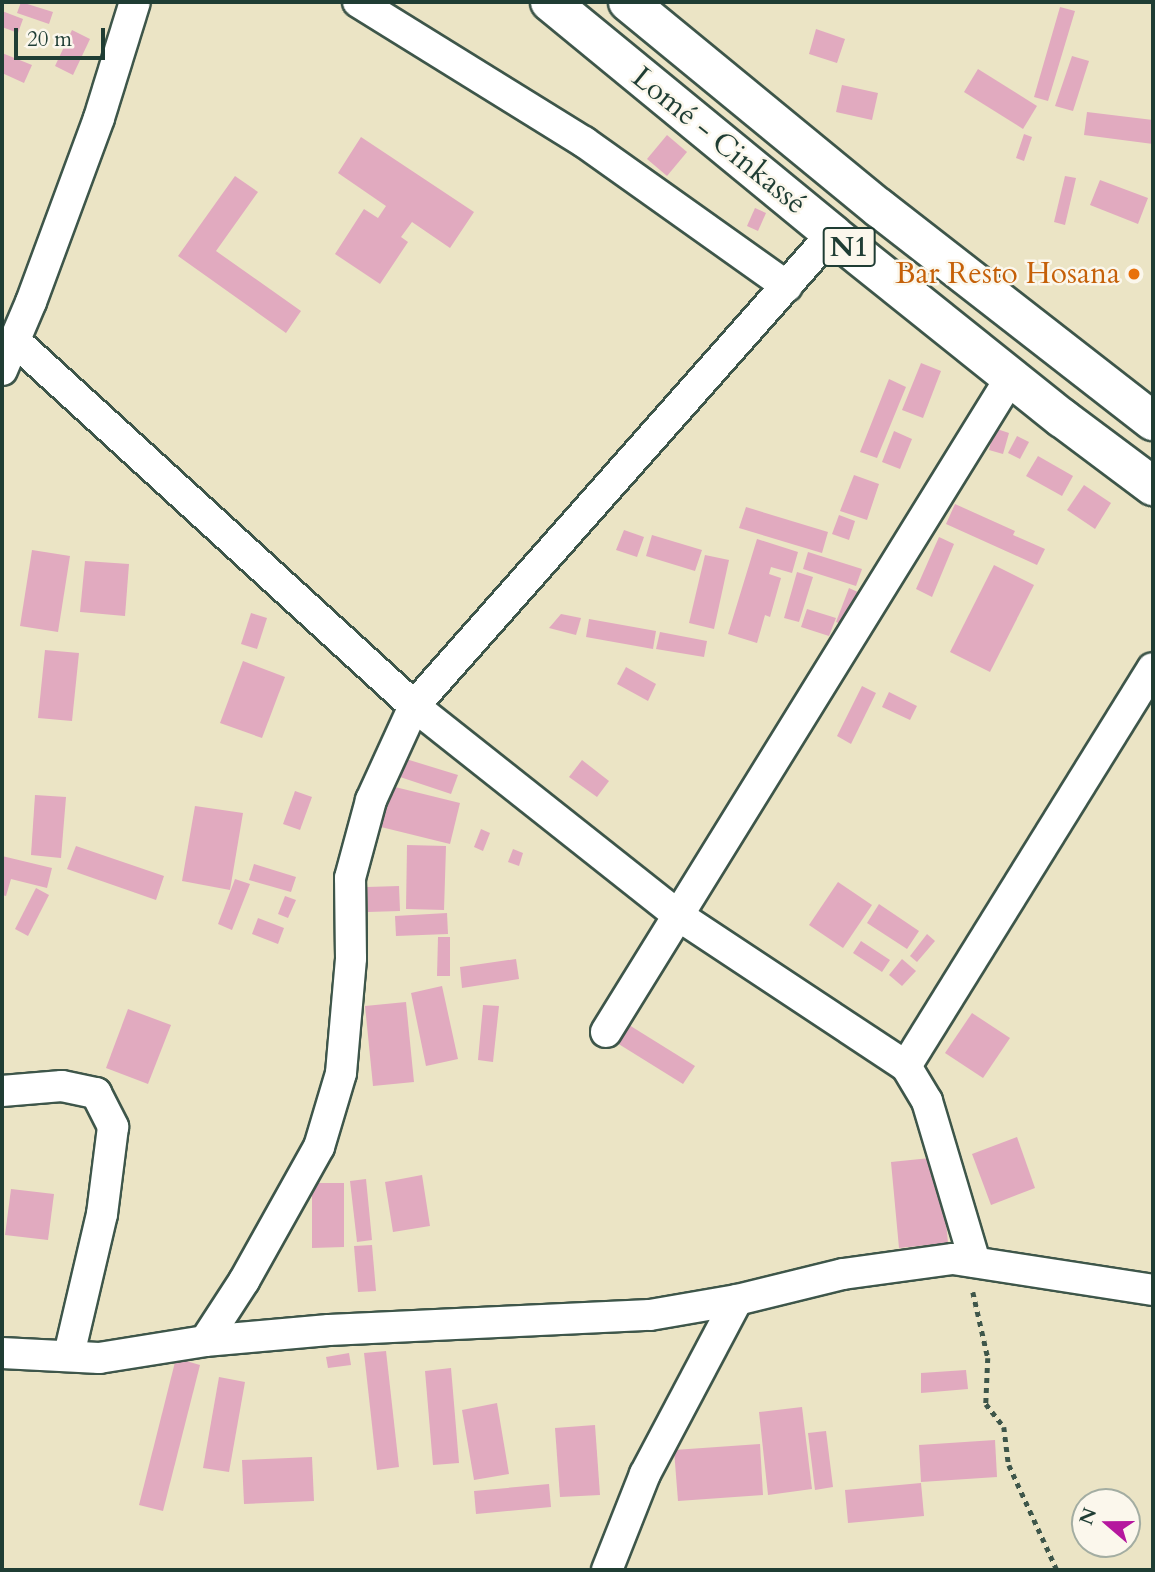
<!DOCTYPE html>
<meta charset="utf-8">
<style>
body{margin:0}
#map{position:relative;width:1155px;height:1572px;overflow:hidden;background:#ebe4c5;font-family:Cardo,serif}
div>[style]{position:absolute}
.building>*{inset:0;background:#e1aabf}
.path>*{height:4.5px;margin-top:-2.25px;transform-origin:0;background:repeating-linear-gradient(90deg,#3e564a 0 5px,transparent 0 10px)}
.roads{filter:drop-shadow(2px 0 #3e564a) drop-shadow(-2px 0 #3e564a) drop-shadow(0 2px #3e564a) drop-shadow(0 -2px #3e564a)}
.minor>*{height:30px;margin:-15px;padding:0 15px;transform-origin:15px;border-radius:15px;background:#fff}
.trunk>*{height:38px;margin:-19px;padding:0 19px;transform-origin:19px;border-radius:19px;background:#fff}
.dots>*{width:19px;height:19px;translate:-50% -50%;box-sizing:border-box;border:4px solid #fbf7ec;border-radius:50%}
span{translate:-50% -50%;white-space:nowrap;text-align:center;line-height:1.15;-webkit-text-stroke:5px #fbf7ec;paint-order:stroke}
.shield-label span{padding:2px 5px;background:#fbf7ec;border:2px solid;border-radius:5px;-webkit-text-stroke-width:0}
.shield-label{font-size:28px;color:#1f3d34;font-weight:700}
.street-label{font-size:30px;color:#1f3d34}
.food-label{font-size:30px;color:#c56008}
.right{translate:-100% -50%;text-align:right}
.frame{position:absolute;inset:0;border:4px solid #1f3d34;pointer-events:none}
.north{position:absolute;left:1071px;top:1488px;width:70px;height:70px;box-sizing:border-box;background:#fbf7ec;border:2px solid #a3ada2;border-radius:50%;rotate:290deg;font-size:19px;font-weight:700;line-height:28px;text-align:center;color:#1f3d34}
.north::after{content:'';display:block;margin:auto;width:24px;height:32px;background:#b5179e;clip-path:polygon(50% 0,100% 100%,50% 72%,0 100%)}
.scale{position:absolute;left:14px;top:28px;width:91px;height:32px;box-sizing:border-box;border:4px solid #1f3d34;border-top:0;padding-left:9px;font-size:21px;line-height:24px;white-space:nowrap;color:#1f3d34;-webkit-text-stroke:5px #fbf7ec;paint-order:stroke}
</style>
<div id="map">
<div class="building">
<i style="clip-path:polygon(21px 2px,53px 12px,49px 24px,17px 13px)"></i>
<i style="clip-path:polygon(1060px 7px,1075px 11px,1048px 101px,1034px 97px)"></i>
<i style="clip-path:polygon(2px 11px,23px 19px,18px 33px,2px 27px)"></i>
<i style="clip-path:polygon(816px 29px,845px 39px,837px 63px,809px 54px)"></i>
<i style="clip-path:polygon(72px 30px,90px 39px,73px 75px,55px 66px)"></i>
<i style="clip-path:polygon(2px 53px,32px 65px,24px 83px,2px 73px)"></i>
<i style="clip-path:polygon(1072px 56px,1089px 61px,1073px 111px,1055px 106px)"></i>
<i style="clip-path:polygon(978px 69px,1037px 106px,1023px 129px,964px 92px)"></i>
<i style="clip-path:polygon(842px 85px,878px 93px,872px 120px,836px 112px)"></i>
<i style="clip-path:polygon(1087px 112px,1153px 120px,1153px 144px,1084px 135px)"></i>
<i style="clip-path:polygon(1024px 134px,1032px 137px,1024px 161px,1016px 158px)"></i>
<i style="clip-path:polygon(667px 135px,687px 152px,667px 176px,647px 159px)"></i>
<i style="clip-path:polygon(361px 137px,474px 212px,450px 248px,412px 222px,401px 237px,408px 242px,380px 284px,335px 254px,364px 209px,378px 218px,386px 206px,338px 173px)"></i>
<i style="clip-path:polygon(235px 176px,258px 192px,216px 251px,301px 311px,286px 333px,178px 256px)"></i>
<i style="clip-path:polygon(1065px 176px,1076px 178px,1065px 225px,1054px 222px)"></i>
<i style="clip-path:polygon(1100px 180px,1148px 198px,1138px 224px,1090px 205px)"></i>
<i style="clip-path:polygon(755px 208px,766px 213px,758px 231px,747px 226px)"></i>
<i style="clip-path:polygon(921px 363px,941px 371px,923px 418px,902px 410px)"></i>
<i style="clip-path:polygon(889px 379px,906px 387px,877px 458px,860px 452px)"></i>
<i style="clip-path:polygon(994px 428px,1009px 433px,1003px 454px,989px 450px)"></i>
<i style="clip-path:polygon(894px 431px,912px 439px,900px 469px,882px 462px)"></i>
<i style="clip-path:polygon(1017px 436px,1029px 442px,1020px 459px,1008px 453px)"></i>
<i style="clip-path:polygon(1038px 456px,1073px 476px,1062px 496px,1026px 476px)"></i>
<i style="clip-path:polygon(854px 475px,879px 484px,867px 520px,840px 511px)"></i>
<i style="clip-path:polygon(1084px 485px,1111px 503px,1095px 529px,1067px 510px)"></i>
<i style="clip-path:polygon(955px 504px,1015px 531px,1013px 535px,1045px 549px,1037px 565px,946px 524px)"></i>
<i style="clip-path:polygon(746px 507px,828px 532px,822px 553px,739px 528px)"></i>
<i style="clip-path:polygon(839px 515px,855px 521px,849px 540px,832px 534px)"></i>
<i style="clip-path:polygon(624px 530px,644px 537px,637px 557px,616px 550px)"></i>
<i style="clip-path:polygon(652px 535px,702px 550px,695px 571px,646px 556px)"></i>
<i style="clip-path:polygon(939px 537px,954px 544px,932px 597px,916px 589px)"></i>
<i style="clip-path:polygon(757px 539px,798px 552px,792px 573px,771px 567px,769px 574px,781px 578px,770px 617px,765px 615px,757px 643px,728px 634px)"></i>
<i style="clip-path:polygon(32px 550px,70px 556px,58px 632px,20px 626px)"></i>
<i style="clip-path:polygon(808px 552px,862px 569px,856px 586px,803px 569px)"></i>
<i style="clip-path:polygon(705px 555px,729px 560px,714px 629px,689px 623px)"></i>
<i style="clip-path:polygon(85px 561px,129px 564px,125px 616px,80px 612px)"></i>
<i style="clip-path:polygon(994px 565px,1034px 585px,990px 672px,950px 652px)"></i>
<i style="clip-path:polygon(797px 572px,813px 577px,799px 622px,784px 618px)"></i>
<i style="clip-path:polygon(849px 588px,862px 594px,850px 627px,836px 622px)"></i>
<i style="clip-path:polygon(807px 609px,836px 618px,829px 636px,801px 627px)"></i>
<i style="clip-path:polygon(251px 613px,267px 618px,257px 649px,241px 644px)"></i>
<i style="clip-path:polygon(561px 614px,581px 618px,576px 635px,549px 628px)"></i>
<i style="clip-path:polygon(589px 619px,656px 631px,653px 649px,586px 637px)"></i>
<i style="clip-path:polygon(660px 632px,707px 641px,704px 657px,656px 649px)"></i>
<i style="clip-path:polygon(45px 650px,79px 653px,72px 721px,38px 718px)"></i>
<i style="clip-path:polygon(243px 661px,285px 677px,262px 738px,220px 723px)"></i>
<i style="clip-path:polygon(626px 667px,656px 684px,648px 701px,617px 684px)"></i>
<i style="clip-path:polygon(862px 686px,876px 693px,851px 744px,837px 736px)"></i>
<i style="clip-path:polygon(889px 692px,917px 706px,910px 720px,882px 707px)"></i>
<i style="clip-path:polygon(406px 759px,458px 775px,451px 794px,400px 777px)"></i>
<i style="clip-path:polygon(582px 760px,609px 781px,597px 797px,569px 777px)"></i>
<i style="clip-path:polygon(391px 786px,460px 803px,450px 844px,381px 827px)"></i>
<i style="clip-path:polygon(295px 791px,312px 797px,300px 830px,283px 824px)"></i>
<i style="clip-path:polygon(35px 795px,66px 797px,61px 858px,31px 855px)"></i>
<i style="clip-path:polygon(195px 806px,243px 813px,230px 890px,182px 881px)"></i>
<i style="clip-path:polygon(481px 829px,490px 833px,483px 851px,474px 847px)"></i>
<i style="clip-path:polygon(407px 845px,446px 846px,444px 910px,406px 909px)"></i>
<i style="clip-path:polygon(76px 846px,164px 876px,156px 900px,67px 869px)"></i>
<i style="clip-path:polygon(513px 849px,523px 853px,519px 866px,508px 862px)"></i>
<i style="clip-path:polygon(2px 856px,52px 868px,47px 888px,11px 879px,6px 896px,2px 895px)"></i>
<i style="clip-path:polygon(254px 864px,296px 877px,291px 892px,249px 880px)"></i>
<i style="clip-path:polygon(235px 879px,250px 884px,232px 930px,218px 924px)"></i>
<i style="clip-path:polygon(838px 882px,872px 905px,843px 948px,809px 925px)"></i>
<i style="clip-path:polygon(399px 886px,400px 911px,368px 912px,367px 887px)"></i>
<i style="clip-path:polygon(36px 888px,49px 895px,28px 936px,15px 929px)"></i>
<i style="clip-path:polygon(285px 896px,296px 900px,288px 918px,278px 914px)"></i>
<i style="clip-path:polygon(879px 904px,919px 931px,907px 949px,867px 923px)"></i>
<i style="clip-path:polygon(447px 913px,448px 934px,396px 936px,395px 916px)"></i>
<i style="clip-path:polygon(258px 918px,284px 928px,278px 944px,252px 934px)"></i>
<i style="clip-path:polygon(927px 934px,935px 941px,917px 962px,910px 956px)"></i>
<i style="clip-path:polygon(438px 937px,450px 937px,450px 976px,437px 976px)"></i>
<i style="clip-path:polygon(861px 941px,890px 960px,882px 972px,853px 953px)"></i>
<i style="clip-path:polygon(516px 959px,519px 979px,462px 988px,460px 967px)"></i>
<i style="clip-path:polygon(902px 959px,916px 971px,902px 986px,889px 975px)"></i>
<i style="clip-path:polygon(442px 986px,458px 1059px,426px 1066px,411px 993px)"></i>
<i style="clip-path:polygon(406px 1002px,414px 1082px,373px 1086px,365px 1006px)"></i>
<i style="clip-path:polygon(483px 1005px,499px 1006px,493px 1062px,478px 1060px)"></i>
<i style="clip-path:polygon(128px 1009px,171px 1025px,148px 1084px,106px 1068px)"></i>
<i style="clip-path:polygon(972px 1013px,1010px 1038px,983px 1078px,945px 1053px)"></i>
<i style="clip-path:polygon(629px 1025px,695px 1066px,683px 1084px,617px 1043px)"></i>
<i style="clip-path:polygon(1017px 1137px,1035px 1188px,991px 1205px,972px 1154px)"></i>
<i style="clip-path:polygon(940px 1157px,948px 1243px,899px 1248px,891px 1162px)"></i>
<i style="clip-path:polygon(422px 1175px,430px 1226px,393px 1232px,385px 1182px)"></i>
<i style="clip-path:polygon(366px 1179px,372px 1240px,357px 1242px,350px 1181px)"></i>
<i style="clip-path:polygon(312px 1183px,344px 1183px,344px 1247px,312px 1248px)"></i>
<i style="clip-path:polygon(11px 1189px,54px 1194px,48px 1240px,5px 1235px)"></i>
<i style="clip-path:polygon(372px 1245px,376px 1291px,358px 1292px,354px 1246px)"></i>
<i style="clip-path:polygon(386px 1351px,399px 1467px,377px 1470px,364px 1353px)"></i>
<i style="clip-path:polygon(349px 1353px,351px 1365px,328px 1368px,326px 1357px)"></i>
<i style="clip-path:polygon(176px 1358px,200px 1365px,163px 1511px,139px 1505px)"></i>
<i style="clip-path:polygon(451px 1368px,459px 1463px,433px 1465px,425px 1371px)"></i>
<i style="clip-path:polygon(966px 1370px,968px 1389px,921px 1393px,921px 1373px)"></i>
<i style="clip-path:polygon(219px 1377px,245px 1382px,229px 1472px,203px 1468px)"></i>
<i style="clip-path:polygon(497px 1403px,509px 1474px,474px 1480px,462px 1410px)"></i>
<i style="clip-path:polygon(802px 1407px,812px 1489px,768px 1495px,759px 1412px)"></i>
<i style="clip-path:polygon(595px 1425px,600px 1495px,560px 1497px,555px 1428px)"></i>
<i style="clip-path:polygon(826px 1431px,833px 1487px,815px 1490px,808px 1433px)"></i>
<i style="clip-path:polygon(995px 1440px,997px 1477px,921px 1482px,919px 1445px)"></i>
<i style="clip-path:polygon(760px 1444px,763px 1495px,678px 1501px,674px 1450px)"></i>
<i style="clip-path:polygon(312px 1457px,314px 1501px,244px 1504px,242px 1460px)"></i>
<i style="clip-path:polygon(921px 1483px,924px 1516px,848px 1523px,845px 1490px)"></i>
<i style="clip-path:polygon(549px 1484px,551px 1507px,476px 1514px,474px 1491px)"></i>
</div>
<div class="path">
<i style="left:973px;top:1292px;width:68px;rotate:77.2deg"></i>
<i style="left:988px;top:1358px;width:46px;rotate:92.5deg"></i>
<i style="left:986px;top:1404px;width:29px;rotate:52deg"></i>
<i style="left:1004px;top:1427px;width:38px;rotate:83deg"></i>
<i style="left:1009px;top:1465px;width:115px;rotate:65.4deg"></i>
</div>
<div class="roads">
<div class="minor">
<i style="left:358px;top:2px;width:266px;rotate:31.8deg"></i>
<i style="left:584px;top:142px;width:249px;rotate:35.4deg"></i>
<i style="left:14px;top:340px;width:542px;rotate:42.46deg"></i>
<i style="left:414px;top:706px;width:338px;rotate:38.4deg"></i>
<i style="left:679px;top:916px;width:272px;rotate:33.5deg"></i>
<i style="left:2px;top:370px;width:74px;rotate:-66.9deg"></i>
<i style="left:31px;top:302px;width:196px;rotate:-69.7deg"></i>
<i style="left:99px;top:118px;width:121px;rotate:-72.8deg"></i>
<i style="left:606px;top:1032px;width:770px;rotate:-58.27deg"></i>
<i style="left:2px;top:1091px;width:60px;rotate:-4.8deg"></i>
<i style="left:62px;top:1086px;width:35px;rotate:12deg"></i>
<i style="left:96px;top:1093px;width:38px;rotate:63deg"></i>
<i style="left:113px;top:1127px;width:88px;rotate:97.2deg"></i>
<i style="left:102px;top:1214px;width:145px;rotate:103.2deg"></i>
<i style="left:975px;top:1262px;width:168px;rotate:-106.6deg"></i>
<i style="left:927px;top:1101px;width:41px;rotate:-121deg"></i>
<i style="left:906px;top:1066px;width:468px;rotate:-58.2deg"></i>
<i style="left:205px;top:1341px;width:72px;rotate:-57deg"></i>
<i style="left:244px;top:1281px;width:154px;rotate:-60.8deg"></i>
<i style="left:319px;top:1147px;width:77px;rotate:-73.4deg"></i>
<i style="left:341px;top:1073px;width:115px;rotate:-85deg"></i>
<i style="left:351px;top:958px;width:80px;rotate:-90.7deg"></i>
<i style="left:350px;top:878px;width:81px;rotate:-74.9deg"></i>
<i style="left:371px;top:800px;width:103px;rotate:-65.4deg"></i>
<i style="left:414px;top:706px;width:630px;rotate:-48.47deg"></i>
<i style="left:2px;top:1353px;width:97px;rotate:3deg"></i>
<i style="left:99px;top:1358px;width:107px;rotate:-9.1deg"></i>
<i style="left:205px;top:1341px;width:124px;rotate:-5.1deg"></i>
<i style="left:329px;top:1330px;width:321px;rotate:-2.7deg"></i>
<i style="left:650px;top:1315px;width:88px;rotate:-9.8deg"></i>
<i style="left:737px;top:1300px;width:109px;rotate:-13.8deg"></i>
<i style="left:843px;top:1274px;width:111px;rotate:-7.8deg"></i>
<i style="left:953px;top:1259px;width:202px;rotate:8.8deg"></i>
<i style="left:607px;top:1570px;width:103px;rotate:-68.4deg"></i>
<i style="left:645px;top:1474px;width:197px;rotate:-62.1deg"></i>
</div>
<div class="trunk">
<i style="left:550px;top:2px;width:365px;rotate:39.4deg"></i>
<i style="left:832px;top:234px;width:295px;rotate:38.7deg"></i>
<i style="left:1062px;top:418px;width:114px;rotate:36.8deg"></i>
<i style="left:628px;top:2px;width:325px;rotate:39.4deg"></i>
<i style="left:879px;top:208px;width:347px;rotate:37.9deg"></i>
</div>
</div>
<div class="dots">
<i style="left:1134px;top:274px;background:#e8710a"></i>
</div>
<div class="shield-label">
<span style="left:849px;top:247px">N1</span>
</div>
<div class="street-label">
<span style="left:719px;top:141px;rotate:39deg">Lomé - Cinkassé</span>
</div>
<div class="food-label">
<span class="right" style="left:1120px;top:274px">Bar Resto Hosana</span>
</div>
<div class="frame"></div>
<div class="north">N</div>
<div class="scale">20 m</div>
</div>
